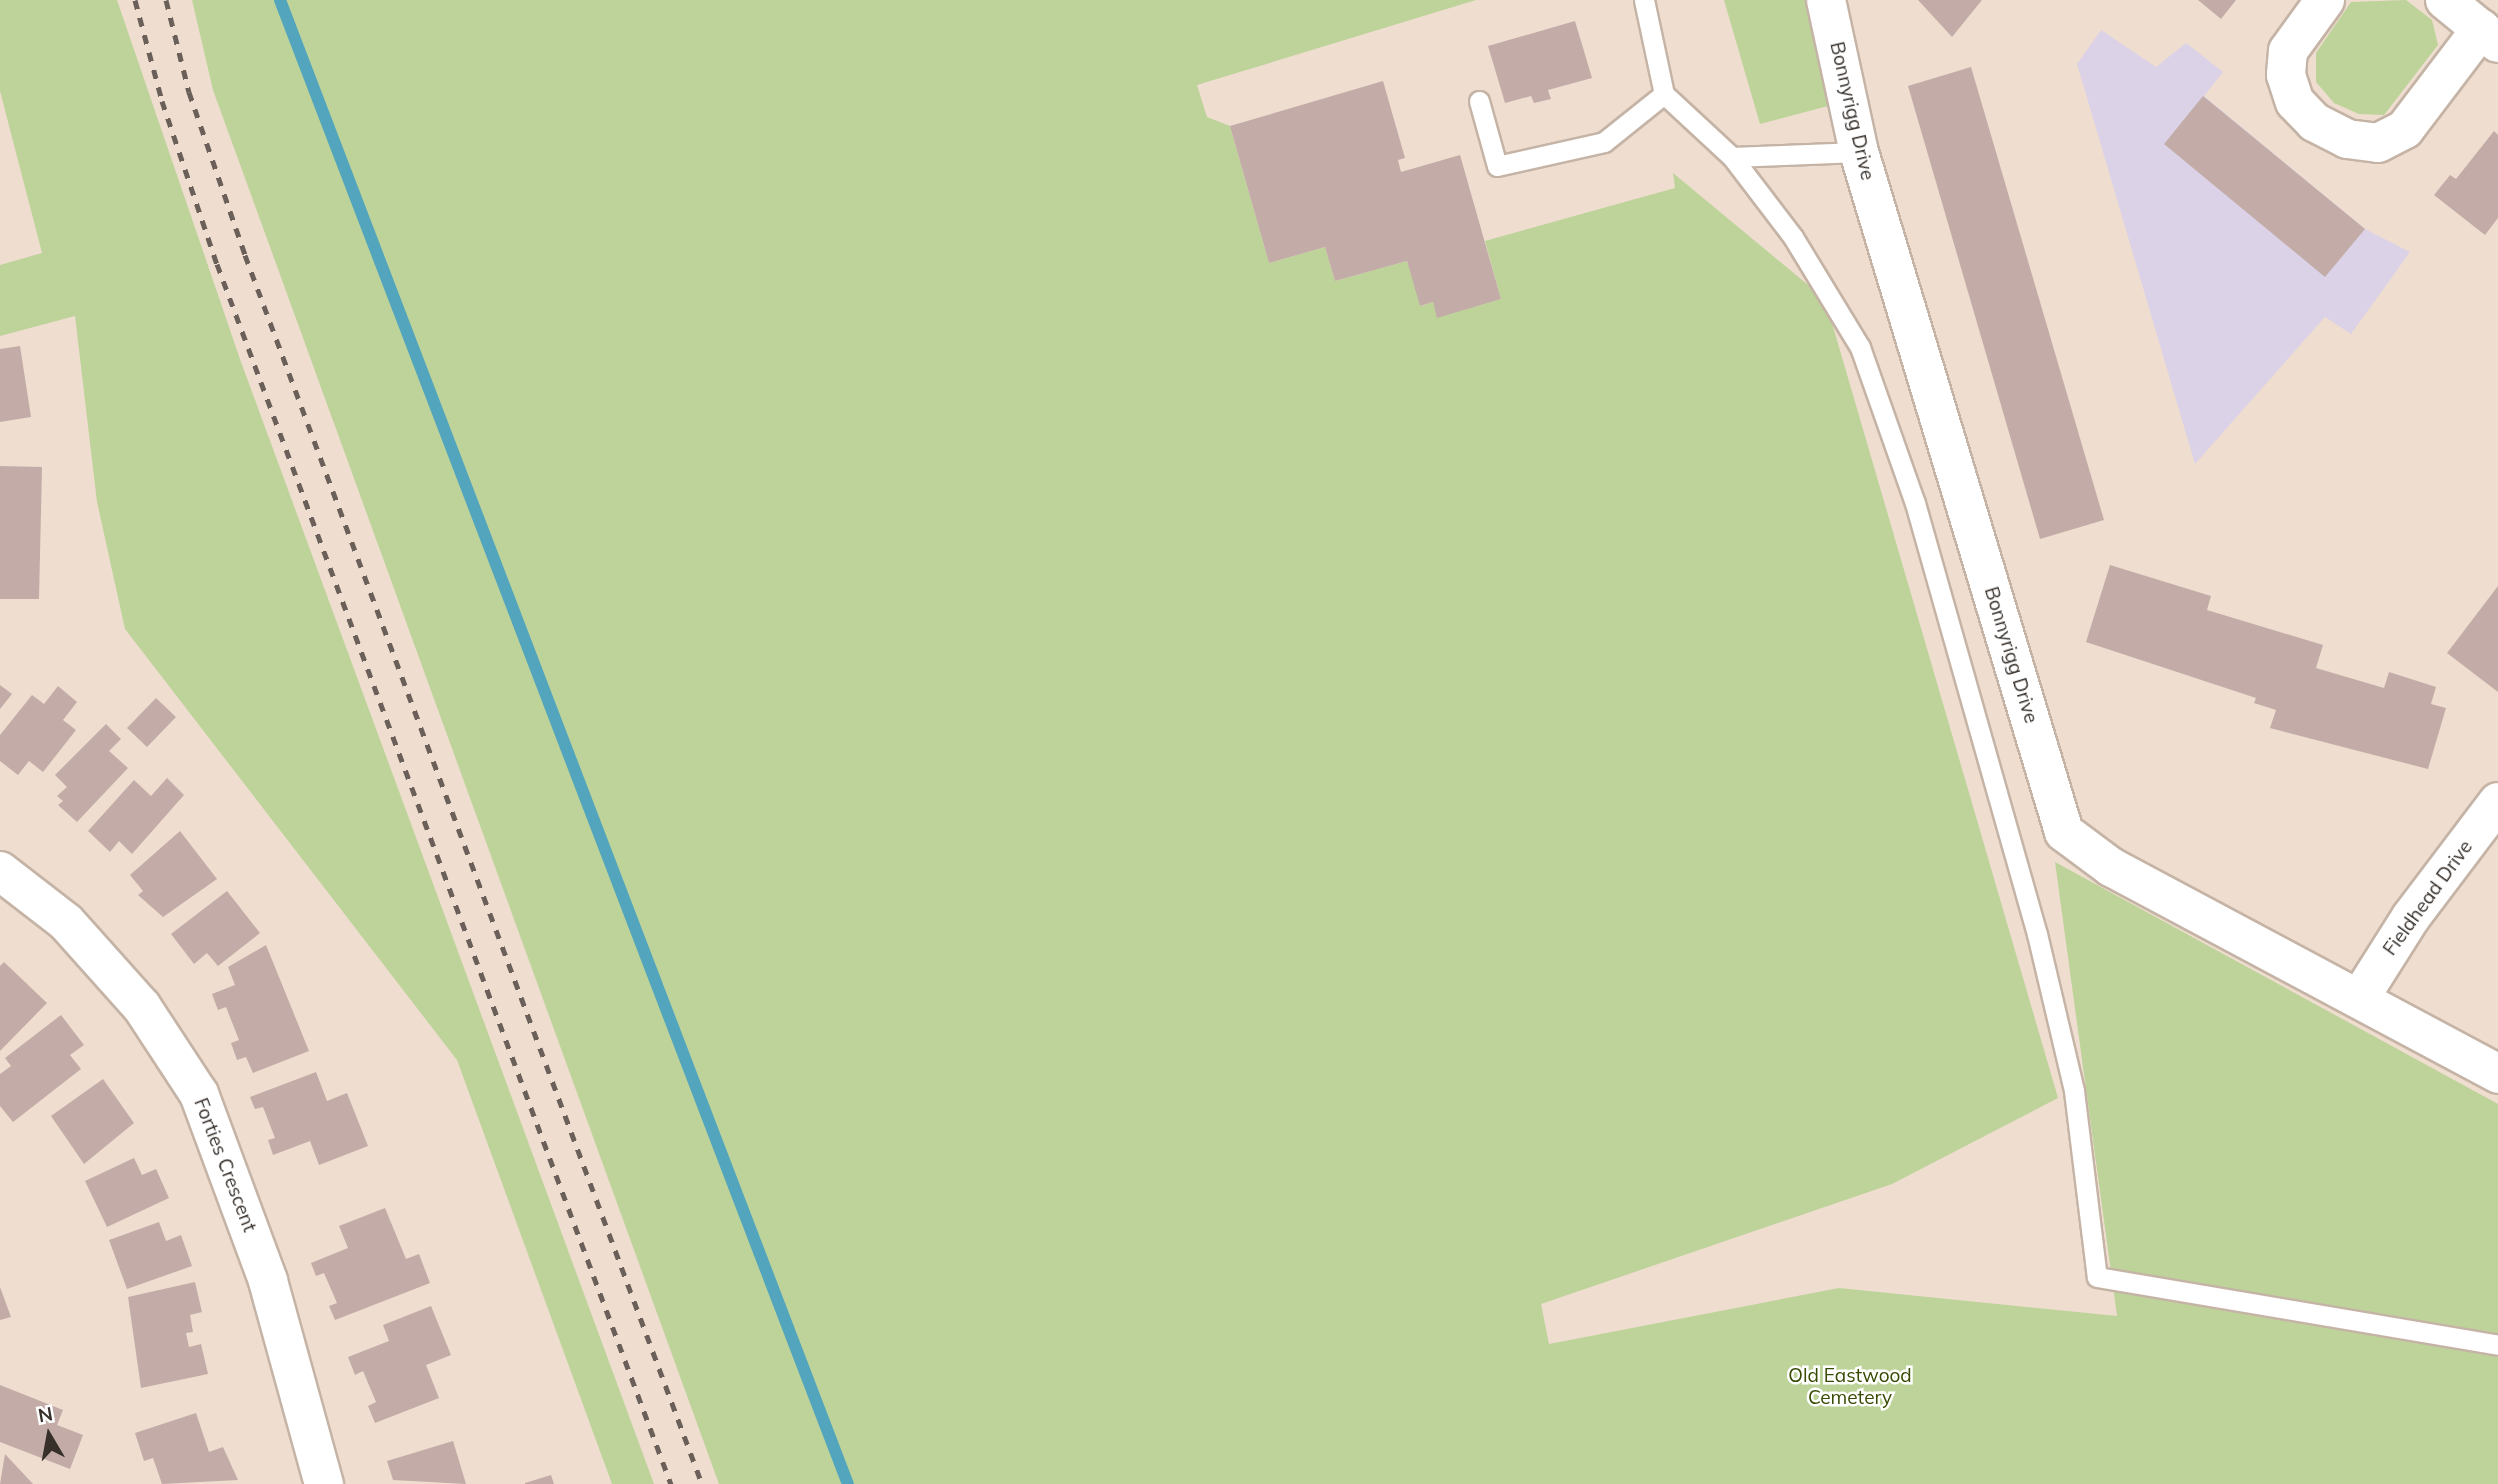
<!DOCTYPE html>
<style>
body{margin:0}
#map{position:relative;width:2498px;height:1484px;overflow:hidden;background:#efddcf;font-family:Mulish,sans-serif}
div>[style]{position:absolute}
.commercial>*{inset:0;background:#dbd2e7}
.green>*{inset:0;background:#bdd39a}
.stream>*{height:12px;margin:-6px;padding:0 6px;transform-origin:6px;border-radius:6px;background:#52a5bd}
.building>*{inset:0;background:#c3aca7}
.roads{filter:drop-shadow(2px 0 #c5b4a6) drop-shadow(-2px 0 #c5b4a6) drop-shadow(0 2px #c5b4a6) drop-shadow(0 -2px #c5b4a6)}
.lane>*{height:19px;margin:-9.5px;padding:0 9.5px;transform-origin:9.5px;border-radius:9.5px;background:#fff}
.street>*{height:38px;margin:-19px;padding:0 19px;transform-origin:19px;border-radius:19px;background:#fff}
.rail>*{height:5px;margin-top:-2.5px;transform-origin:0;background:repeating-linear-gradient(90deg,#6a6059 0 9px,transparent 0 18px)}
span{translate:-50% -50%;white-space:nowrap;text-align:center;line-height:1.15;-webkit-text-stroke:5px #fff;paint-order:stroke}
.street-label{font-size:19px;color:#362f2a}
.park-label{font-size:19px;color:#364a01}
.north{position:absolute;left:14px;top:1400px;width:70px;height:70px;-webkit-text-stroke:5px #fff;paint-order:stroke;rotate:350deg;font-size:19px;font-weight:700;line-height:28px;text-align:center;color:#362f2a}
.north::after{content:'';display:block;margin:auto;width:24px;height:32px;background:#362f2a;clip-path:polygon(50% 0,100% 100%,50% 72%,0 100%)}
</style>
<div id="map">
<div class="commercial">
<i style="clip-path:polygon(2101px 30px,2156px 67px,2186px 43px,2223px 72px,2204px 96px,2365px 229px,2410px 252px,2351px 334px,2325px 317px,2195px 464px,2077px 64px)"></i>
</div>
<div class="green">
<i style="clip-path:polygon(0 0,117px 0,241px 362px,654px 1484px,612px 1484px,457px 1060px,125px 629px,97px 502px,75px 316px,0 336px,0 265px,42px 253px,0 91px)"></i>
<i style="clip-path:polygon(192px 0,1476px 0,1197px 85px,1207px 117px,1230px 126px,1269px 263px,1325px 247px,1335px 281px,1407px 261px,1421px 306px,1433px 302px,1438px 317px,1501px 299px,1485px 241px,1675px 188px,1673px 173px,1825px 299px,2058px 1098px,1892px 1184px,1541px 1304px,1549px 1344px,1839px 1288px,2117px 1316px,2055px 862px,2498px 1104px,2498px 1484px,719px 1484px,213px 90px)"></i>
<i style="clip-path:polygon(1724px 0,1806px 0,1828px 106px,1760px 124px)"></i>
<i style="clip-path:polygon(2406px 0,2432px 20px,2438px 45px,2384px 115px,2359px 114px,2334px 103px,2316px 82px,2316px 53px,2351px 2px)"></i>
</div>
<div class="stream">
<i style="left:280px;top:0;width:1589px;rotate:69.06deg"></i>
</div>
<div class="building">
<i style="clip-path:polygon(1918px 0,1982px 0,1952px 37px)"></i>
<i style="clip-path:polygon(2198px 0,2236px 0,2221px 19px)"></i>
<i style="clip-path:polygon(1575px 21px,1592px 78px,1548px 90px,1551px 99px,1534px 103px,1531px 96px,1505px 103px,1488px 46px)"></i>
<i style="clip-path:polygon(1971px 67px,2104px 520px,2040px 539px,1908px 86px)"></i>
<i style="clip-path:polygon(1383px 81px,1405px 158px,1398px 160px,1401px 172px,1460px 155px,1501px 299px,1437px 318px,1433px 302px,1420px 306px,1407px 261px,1335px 281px,1325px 247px,1269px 263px,1230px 126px)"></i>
<i style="clip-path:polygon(2203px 96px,2365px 229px,2325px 277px,2164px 144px)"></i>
<i style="clip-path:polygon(2494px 131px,2498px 135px,2498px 218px,2485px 235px,2434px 195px,2450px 175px,2456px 179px)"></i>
<i style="clip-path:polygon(20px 346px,31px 417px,0 422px,0 349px)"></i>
<i style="clip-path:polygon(0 466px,42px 467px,39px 599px,0 599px)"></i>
<i style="clip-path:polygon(2110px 565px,2211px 596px,2207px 610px,2323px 645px,2316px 668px,2384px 688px,2389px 672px,2436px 687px,2431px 704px,2446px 708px,2428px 769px,2270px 728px,2276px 710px,2254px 703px,2256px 698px,2086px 642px)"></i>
<i style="clip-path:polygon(2498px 586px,2498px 692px,2447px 653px)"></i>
<i style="clip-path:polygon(0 685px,12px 694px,0 709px)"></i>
<i style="clip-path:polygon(58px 686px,77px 702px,63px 720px,76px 730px,43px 772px,29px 761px,18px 775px,0 761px,0 735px,32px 695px,44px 704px)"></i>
<i style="clip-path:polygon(156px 698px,176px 717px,147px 747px,127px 728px)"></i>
<i style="clip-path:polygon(106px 724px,121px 739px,109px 751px,128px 768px,77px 822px,58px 805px,63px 801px,57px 796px,67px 787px,55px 775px)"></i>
<i style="clip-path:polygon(167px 778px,184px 795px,132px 854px,119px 841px,110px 852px,88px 831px,134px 780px,151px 796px)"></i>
<i style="clip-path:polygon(180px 831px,217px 879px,163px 917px,138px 895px,143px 891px,130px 875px)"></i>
<i style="clip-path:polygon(227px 891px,260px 933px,218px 966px,207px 953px,194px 964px,171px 934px)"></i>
<i style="clip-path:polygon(266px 945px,309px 1051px,253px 1073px,246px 1057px,237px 1060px,231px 1043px,239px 1040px,226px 1007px,218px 1010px,212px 994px,235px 985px,228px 967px)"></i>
<i style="clip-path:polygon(4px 962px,47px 1003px,0 1051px,0 966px)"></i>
<i style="clip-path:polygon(61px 1015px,84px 1045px,70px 1055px,81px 1069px,13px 1122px,0 1106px,0 1074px,11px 1066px,5px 1058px)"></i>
<i style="clip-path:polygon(316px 1072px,327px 1101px,347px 1093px,368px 1146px,319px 1165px,310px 1141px,273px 1155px,268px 1140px,275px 1138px,263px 1107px,255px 1109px,250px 1097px)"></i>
<i style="clip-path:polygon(103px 1079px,134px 1123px,84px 1164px,51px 1116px)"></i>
<i style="clip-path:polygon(134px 1158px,142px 1175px,156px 1169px,169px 1198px,107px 1227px,85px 1181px)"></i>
<i style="clip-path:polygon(385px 1208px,406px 1259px,419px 1254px,430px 1283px,335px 1320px,329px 1306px,337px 1303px,324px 1273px,316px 1276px,311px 1263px,348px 1248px,339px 1226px)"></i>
<i style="clip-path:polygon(159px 1222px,166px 1241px,181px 1235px,192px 1266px,127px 1289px,109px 1240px)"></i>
<i style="clip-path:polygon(195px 1282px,202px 1312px,190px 1315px,193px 1332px,186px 1333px,189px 1347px,201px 1344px,208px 1374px,141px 1388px,128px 1297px)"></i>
<i style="clip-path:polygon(0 1287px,11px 1317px,0 1320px)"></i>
<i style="clip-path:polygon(431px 1306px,451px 1355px,426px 1365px,439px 1398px,375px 1423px,368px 1406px,376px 1402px,363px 1371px,355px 1375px,348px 1357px,389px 1341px,383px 1325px)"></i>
<i style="clip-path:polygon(0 1385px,63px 1410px,57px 1425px,83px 1435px,70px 1469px,0 1442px)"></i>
<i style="clip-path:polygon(196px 1413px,209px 1452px,223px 1447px,238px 1480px,162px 1484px,153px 1458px,144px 1461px,135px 1433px)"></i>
<i style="clip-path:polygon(453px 1441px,466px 1484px,393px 1480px,387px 1461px)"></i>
<i style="clip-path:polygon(5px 1454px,33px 1484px,0 1484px)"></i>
<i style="clip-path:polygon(551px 1475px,554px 1484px,525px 1484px,525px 1483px)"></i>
</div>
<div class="roads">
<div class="lane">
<i style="left:1644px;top:0;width:96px;rotate:78deg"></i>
<i style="left:1664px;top:94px;width:93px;rotate:42.8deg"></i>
<i style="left:1732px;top:157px;width:127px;rotate:-2.3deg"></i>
<i style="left:1479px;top:101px;width:67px;rotate:74.5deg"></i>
<i style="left:1497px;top:166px;width:110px;rotate:-12.6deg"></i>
<i style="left:1604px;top:142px;width:77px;rotate:-38.7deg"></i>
<i style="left:1732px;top:157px;width:101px;rotate:52.7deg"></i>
<i style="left:1793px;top:237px;width:129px;rotate:58.7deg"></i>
<i style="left:1860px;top:347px;width:165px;rotate:70.6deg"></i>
<i style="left:1915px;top:503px;width:448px;rotate:74.2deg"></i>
<i style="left:2037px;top:934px;width:161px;rotate:76.7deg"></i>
<i style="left:2074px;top:1091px;width:187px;rotate:83deg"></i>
<i style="left:2097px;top:1277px;width:407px;rotate:9.6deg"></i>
</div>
<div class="street">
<i style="left:1826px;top:0;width:156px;rotate:77.8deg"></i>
<i style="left:1859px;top:152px;width:710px;rotate:73.22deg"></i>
<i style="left:2064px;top:832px;width:59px;rotate:36.7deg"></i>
<i style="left:2111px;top:867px;width:439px;rotate:28.1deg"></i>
<i style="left:2325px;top:0;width:63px;rotate:126deg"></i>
<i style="left:2288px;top:51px;width:24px;rotate:95deg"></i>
<i style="left:2286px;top:75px;width:28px;rotate:72deg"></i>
<i style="left:2295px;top:102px;width:28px;rotate:46deg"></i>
<i style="left:2314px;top:122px;width:37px;rotate:27deg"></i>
<i style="left:2347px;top:139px;width:31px;rotate:7deg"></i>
<i style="left:2378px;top:143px;width:30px;rotate:-27deg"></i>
<i style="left:2405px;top:129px;width:126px;rotate:-52.8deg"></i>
<i style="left:2445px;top:0;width:68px;rotate:39.1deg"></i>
<i style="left:0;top:871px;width:83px;rotate:37.7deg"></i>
<i style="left:66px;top:922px;width:114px;rotate:48.2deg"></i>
<i style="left:142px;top:1007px;width:104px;rotate:56.8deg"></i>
<i style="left:199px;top:1094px;width:199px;rotate:69.7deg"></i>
<i style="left:268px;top:1281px;width:211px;rotate:74.6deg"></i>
<i style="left:2361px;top:996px;width:93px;rotate:-57.7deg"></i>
<i style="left:2411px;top:917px;width:144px;rotate:-52.9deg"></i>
</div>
</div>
<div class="rail">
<i style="left:135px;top:0;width:105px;rotate:75deg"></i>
<i style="left:162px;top:101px;width:172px;rotate:71.4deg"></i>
<i style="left:217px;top:264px;width:1302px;rotate:69.59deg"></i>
<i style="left:166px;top:0;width:95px;rotate:76deg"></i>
<i style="left:189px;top:92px;width:172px;rotate:71deg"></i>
<i style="left:245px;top:255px;width:1311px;rotate:69.6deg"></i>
</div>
<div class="street-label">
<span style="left:1852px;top:111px;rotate:77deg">Bonnyrigg Drive</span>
<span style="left:2011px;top:655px;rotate:73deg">Bonnyrigg Drive</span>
<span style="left:2428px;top:898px;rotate:-54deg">Fieldhead Drive</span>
<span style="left:225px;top:1165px;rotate:69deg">Forties Crescent</span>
</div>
<div class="park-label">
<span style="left:1850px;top:1387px">Old Eastwood<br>Cemetery</span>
</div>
<div class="north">N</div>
</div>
